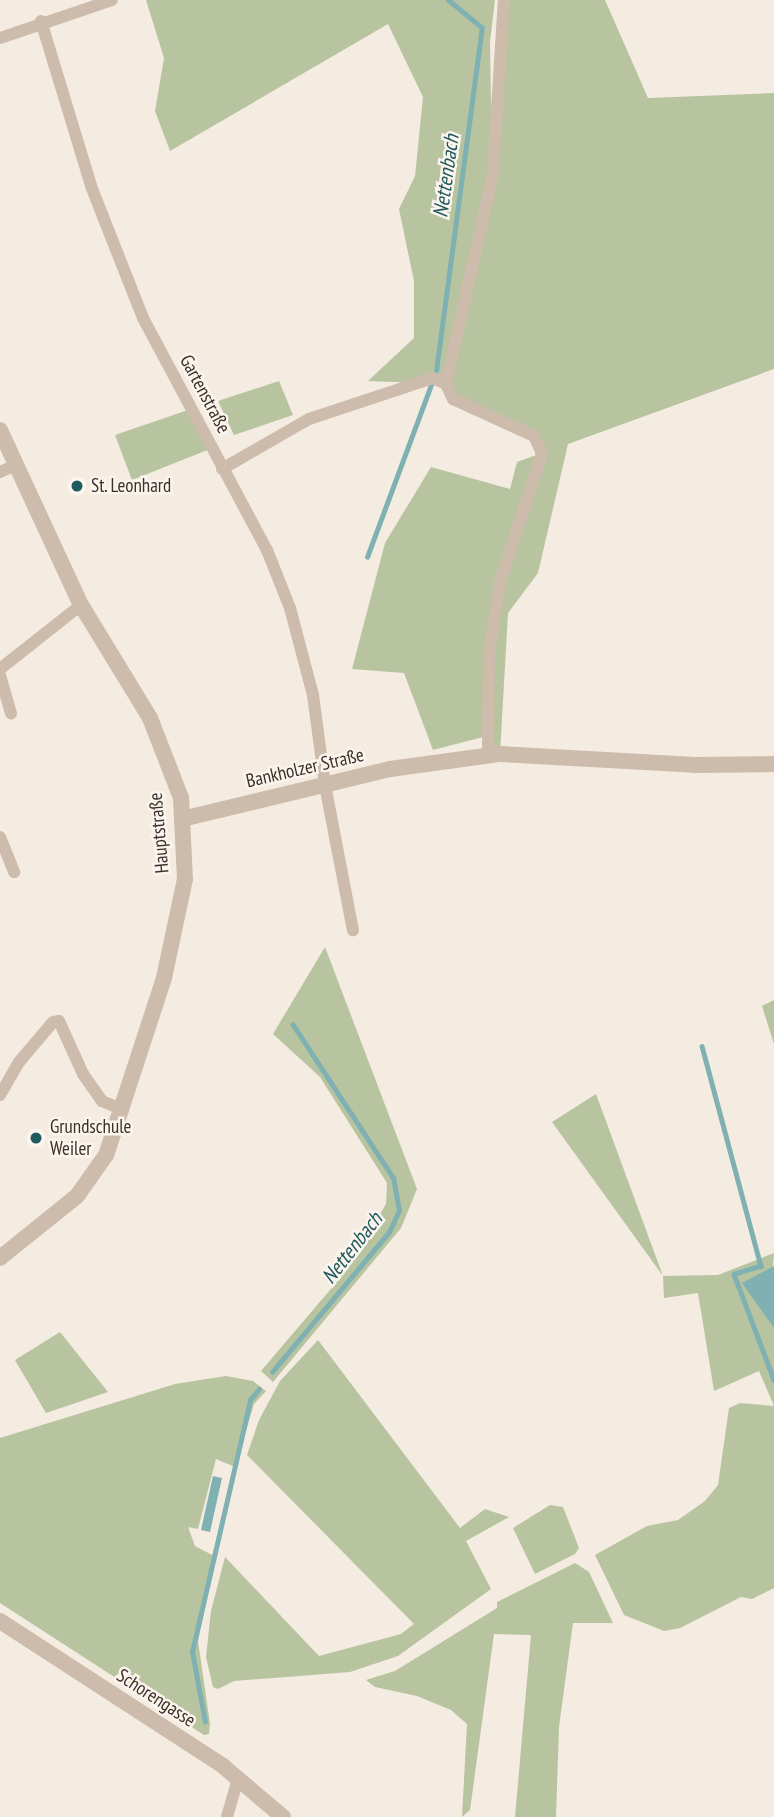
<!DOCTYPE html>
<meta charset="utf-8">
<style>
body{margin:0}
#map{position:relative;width:774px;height:1817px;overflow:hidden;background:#f4ebe1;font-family:"PT Sans Narrow",sans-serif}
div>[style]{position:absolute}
.green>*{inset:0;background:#b8c4a0}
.water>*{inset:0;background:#7fb0b2}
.stream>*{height:4.5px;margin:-2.25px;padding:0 2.25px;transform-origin:2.25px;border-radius:2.25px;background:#7fb0b2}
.minor>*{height:12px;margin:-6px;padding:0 6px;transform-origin:6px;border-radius:6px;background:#cdbbac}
.tertiary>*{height:16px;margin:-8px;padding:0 8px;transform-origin:8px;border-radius:8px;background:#cdbbac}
.dots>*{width:19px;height:19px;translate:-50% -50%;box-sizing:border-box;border:4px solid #fbf5ee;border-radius:50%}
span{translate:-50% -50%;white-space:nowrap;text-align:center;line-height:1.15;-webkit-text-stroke:5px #fbf5ee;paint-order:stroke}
.street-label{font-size:19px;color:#3b302b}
.poi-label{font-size:19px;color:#3b302b}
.left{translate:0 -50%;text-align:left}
.water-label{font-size:21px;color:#1f5a5e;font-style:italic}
</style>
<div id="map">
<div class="green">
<i style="clip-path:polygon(146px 0,495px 0,490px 42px,492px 162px,504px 0,605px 0,648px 98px,774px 93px,774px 369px,568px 444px,538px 573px,508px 613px,500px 754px,483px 737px,433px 750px,404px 673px,352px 669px,385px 543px,431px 467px,510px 489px,517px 462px,542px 453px,534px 436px,453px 399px,446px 384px,368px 381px,414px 338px,414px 281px,399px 209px,415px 176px,423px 97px,388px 24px,170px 151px,155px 111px,164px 58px)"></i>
<i style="clip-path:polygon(279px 381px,293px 415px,234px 435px,218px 401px)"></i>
<i style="clip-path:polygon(191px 409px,210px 449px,132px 480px,115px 435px)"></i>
<i style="clip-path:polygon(325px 947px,417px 1189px,401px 1228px,273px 1382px,261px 1371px,347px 1270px,386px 1204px,387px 1183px,320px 1077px,273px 1034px)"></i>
<i style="clip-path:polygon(774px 1000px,774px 1044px,762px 1006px)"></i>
<i style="clip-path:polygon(596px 1094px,663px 1276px,718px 1275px,774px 1253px,769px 1319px,774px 1328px,774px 1406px,759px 1371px,714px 1391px,698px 1293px,664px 1298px,663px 1276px,552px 1122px)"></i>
<i style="clip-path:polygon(60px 1332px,108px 1392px,46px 1413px,15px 1360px)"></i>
<i style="clip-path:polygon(318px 1340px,460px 1528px,485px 1509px,509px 1517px,466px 1541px,491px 1589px,398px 1656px,350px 1672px,234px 1681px,218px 1689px,213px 1687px,206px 1657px,211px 1611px,225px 1557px,319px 1656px,401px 1634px,414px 1624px,247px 1455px,259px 1420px,280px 1381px)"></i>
<i style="clip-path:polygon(226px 1376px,253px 1381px,266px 1391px,254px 1404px,235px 1467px,216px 1459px,198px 1529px,188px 1527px,195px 1546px,216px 1557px,198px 1641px,210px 1724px,209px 1734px,204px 1735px,0 1603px,0 1438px,175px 1384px)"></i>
<i style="clip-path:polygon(740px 1403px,774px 1406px,774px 1588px,752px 1599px,741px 1597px,680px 1628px,664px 1631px,624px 1615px,595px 1555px,647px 1526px,678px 1520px,705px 1501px,718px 1485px,729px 1408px)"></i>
<i style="clip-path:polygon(550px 1505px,563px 1507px,579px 1548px,575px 1554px,535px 1574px,513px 1528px)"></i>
<i style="clip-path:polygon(575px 1563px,589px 1572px,613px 1623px,573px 1623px,559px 1727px,556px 1817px,515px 1817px,531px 1635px,494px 1634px,470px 1810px,462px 1817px,467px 1724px,451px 1710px,417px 1696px,375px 1687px,366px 1680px,395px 1671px,497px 1608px,497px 1602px)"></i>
</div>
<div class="water">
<i style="clip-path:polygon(774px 1266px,774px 1328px,742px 1283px)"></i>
<i style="clip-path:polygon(213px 1476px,222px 1478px,210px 1532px,201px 1530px)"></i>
</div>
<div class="stream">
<i style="left:436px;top:371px;width:346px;rotate:-82.4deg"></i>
<i style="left:482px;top:28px;width:44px;rotate:-140.5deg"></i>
<i style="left:367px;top:557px;width:184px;rotate:-69.6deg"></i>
<i style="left:702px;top:1046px;width:228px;rotate:75deg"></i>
<i style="left:761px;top:1266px;width:28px;rotate:163deg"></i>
<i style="left:734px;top:1274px;width:113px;rotate:69.3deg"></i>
<i style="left:272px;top:1372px;width:182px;rotate:-50.1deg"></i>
<i style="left:389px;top:1232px;width:23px;rotate:-65deg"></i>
<i style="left:399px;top:1211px;width:34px;rotate:-100deg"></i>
<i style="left:393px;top:1178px;width:183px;rotate:-123.2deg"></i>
<i style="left:205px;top:1722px;width:71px;rotate:-100.5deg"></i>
<i style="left:192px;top:1652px;width:259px;rotate:-77deg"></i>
<i style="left:250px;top:1400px;width:14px;rotate:-51deg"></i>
</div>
<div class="minor">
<i style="left:41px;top:21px;width:172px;rotate:73.1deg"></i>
<i style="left:91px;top:186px;width:142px;rotate:68.5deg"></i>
<i style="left:143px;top:318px;width:263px;rotate:61.9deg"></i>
<i style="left:267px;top:550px;width:62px;rotate:68.4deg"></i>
<i style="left:290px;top:608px;width:90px;rotate:75.2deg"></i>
<i style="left:313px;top:695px;width:91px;rotate:82.4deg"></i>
<i style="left:325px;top:785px;width:148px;rotate:79.1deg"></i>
<i style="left:0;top:38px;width:118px;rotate:-18.7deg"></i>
<i style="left:446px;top:384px;width:17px;rotate:65deg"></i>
<i style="left:453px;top:399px;width:89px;rotate:24.6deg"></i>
<i style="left:534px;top:436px;width:19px;rotate:65deg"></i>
<i style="left:542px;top:453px;width:136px;rotate:108deg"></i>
<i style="left:500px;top:582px;width:72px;rotate:98.8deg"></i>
<i style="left:489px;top:653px;width:104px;rotate:90.6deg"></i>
<i style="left:222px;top:469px;width:100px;rotate:-29.9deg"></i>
<i style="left:309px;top:419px;width:131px;rotate:-18.3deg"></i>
<i style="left:433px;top:378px;width:14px;rotate:25deg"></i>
<i style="left:446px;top:384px;width:216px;rotate:-77.4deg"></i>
<i style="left:493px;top:173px;width:173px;rotate:-86.4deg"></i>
<i style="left:0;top:472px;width:17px;rotate:-25deg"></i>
<i style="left:0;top:669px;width:103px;rotate:-38.3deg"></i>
<i style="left:0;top:675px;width:40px;rotate:74deg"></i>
<i style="left:0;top:837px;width:38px;rotate:68deg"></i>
<i style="left:0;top:1095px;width:38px;rotate:-60deg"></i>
<i style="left:19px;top:1062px;width:52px;rotate:-49.6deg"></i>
<i style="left:53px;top:1022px;width:6px;rotate:-9deg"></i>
<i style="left:59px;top:1021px;width:58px;rotate:65.6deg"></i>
<i style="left:83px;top:1074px;width:33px;rotate:55deg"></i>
<i style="left:102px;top:1101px;width:23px;rotate:23deg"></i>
<i style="left:227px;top:1817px;width:36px;rotate:-74deg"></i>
</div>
<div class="tertiary">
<i style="left:0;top:430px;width:193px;rotate:65.2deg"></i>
<i style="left:81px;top:605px;width:132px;rotate:58.6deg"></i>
<i style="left:150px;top:718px;width:86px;rotate:68.8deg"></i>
<i style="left:181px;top:798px;width:81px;rotate:87.2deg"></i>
<i style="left:185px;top:879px;width:101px;rotate:102deg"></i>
<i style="left:164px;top:978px;width:186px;rotate:108.1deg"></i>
<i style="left:106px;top:1155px;width:50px;rotate:125.3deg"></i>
<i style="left:77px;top:1196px;width:99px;rotate:141.2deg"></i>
<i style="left:182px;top:819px;width:214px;rotate:-13.5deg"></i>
<i style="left:390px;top:769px;width:111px;rotate:-7.8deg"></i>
<i style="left:500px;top:754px;width:195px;rotate:3.2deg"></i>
<i style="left:695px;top:765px;width:79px;rotate:-0.7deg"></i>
<i style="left:0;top:1621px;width:266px;rotate:33deg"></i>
<i style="left:223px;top:1766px;width:79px;rotate:40.4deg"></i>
</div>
<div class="dots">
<i style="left:77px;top:486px;background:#1f5a5e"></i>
<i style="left:36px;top:1138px;background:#1f5a5e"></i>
</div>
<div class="street-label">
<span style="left:205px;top:394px;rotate:62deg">Gartenstraße</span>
<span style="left:305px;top:768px;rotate:-13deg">Bankholzer Straße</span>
<span style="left:159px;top:833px;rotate:-95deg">Hauptstraße</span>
<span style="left:156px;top:1698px;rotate:33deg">Schorengasse</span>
</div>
<div class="poi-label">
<span class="left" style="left:91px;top:486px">St. Leonhard</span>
<span class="left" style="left:50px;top:1138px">Grundschule<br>Weiler</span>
</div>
<div class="water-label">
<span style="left:446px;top:176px;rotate:-82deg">Nettenbach</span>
<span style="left:352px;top:1248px;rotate:-52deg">Nettenbach</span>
</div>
</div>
